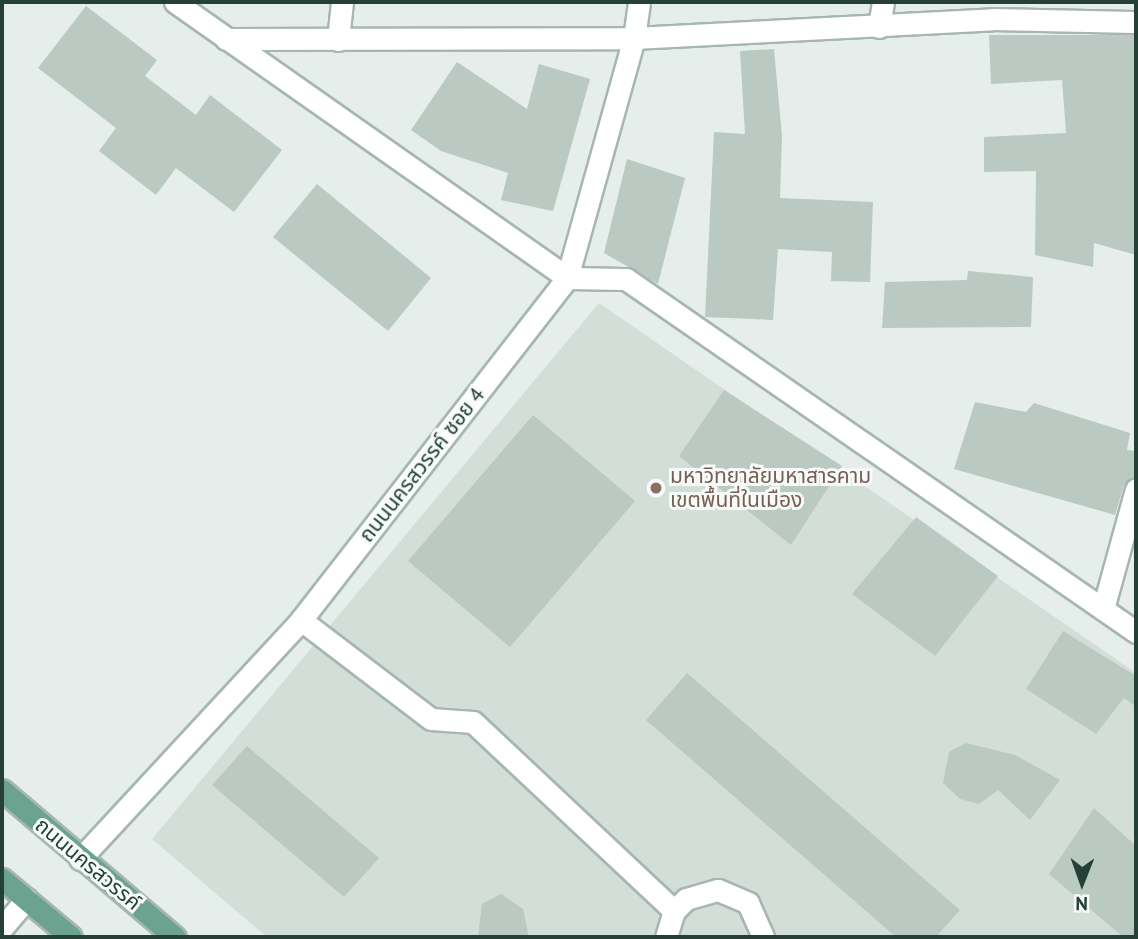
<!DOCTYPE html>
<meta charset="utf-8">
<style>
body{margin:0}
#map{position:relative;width:1138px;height:939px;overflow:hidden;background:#e5eeea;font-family:"PT Sans","Noto Sans Thai",sans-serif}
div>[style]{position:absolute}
.built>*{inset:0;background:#d3ded8}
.building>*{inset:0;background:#bac9c2}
.roads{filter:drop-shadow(2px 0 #a7b6b1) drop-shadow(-2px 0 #a7b6b1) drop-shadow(0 2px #a7b6b1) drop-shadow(0 -2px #a7b6b1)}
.minor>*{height:21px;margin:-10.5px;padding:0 10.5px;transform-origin:10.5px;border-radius:10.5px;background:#fff}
.major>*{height:21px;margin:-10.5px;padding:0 10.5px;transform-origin:10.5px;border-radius:10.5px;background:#6ba290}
.dots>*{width:19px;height:19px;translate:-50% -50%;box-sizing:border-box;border:4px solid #f6faf8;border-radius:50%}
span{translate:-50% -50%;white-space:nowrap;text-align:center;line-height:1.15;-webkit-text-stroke:6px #f6faf8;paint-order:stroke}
.street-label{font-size:21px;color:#244037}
.education-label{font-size:21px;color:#785e54}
.left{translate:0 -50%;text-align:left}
.frame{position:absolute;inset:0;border:4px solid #244037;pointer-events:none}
.north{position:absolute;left:1047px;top:848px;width:70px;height:70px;-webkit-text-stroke:5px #f6faf8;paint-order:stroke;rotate:181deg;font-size:19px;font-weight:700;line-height:28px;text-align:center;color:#244037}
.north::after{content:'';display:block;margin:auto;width:24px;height:32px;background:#244037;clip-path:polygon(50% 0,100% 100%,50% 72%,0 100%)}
</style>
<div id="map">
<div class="built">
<i style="clip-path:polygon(599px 303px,1136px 673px,1136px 937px,267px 937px,152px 839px)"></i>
</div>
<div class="building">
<i style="clip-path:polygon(86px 6px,157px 60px,145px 76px,196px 115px,210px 95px,282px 150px,234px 212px,176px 168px,156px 195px,99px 151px,116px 128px,38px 68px)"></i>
<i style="clip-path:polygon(989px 35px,1136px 35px,1136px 255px,1094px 243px,1093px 267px,1035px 255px,1036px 171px,984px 172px,984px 137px,1066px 133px,1062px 80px,991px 84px)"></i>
<i style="clip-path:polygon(774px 49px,782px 136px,780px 198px,873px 202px,870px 282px,831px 281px,832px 252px,778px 249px,773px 320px,705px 317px,714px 132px,745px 134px,740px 51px)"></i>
<i style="clip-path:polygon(457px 62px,527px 109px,539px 64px,590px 79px,553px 211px,501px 200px,508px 173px,441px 151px,411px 130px)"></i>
<i style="clip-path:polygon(627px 159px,685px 178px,658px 284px,604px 253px)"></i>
<i style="clip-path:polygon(317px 184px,431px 278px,388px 331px,273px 237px)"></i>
<i style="clip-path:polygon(968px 271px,1033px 277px,1031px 327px,882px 328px,885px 282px,967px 280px)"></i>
<i style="clip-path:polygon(724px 390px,842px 466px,791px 545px,679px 456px)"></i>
<i style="clip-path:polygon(975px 402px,1026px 412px,1034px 403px,1130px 433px,1127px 450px,1136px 451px,1136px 476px,1124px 485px,1115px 515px,954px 469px)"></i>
<i style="clip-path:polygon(533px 415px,635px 501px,510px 647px,408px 561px)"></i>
<i style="clip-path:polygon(916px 517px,998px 576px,935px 656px,852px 594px)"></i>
<i style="clip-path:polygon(1063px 631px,1136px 676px,1136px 707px,1124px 698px,1096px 734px,1026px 689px)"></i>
<i style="clip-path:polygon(687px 673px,960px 910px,936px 937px,896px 937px,646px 720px)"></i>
<i style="clip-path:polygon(966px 743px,1015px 755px,1060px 780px,1030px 820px,998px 790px,979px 804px,960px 799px,943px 783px,949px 752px)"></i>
<i style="clip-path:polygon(247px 746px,379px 858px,344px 897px,212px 785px)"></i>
<i style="clip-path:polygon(1094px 808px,1136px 846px,1136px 937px,1123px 937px,1049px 874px)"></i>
<i style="clip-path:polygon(501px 894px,523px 909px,529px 937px,478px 937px,482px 904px)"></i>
</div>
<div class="roads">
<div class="minor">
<i style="left:175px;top:2px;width:479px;rotate:35.1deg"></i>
<i style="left:567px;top:278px;width:59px;rotate:1deg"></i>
<i style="left:626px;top:279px;width:620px;rotate:34.69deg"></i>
<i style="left:879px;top:27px;width:25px;rotate:-81deg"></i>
<i style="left:226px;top:39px;width:408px;rotate:-0.1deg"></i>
<i style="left:634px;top:38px;width:360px;rotate:-3deg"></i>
<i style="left:993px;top:19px;width:143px;rotate:1.2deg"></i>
<i style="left:338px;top:40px;width:38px;rotate:-84deg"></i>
<i style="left:1103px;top:609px;width:124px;rotate:-74.6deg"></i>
<i style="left:301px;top:620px;width:163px;rotate:37.3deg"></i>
<i style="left:431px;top:719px;width:42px;rotate:4.1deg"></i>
<i style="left:473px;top:722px;width:276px;rotate:43.2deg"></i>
<i style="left:80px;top:859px;width:326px;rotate:-47.2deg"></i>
<i style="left:301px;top:620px;width:433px;rotate:-52.1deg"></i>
<i style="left:567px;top:278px;width:249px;rotate:-74.4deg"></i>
<i style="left:634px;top:38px;width:36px;rotate:-82deg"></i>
<i style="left:2px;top:928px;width:38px;rotate:-50deg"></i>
<i style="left:666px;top:937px;width:27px;rotate:-73deg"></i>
<i style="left:674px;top:911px;width:17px;rotate:-45deg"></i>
<i style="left:686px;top:899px;width:33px;rotate:-16deg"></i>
<i style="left:718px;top:890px;width:33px;rotate:23deg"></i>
<i style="left:748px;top:903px;width:37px;rotate:66deg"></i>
</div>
<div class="major">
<i style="left:2px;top:790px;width:227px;rotate:40.4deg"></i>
<i style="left:2px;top:879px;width:90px;rotate:40deg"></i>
</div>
</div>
<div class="dots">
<i style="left:656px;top:488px;background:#8d6e63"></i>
</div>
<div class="street-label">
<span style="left:422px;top:465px;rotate:-52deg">ถนนนครสวรรค์ ซอย 4</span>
<span style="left:88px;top:864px;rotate:40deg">ถนนนครสวรรค์</span>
</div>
<div class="education-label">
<span class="left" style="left:670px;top:488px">มหาวิทยาลัยมหาสารคาม<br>เขตพื้นที่ในเมือง</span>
</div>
<div class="frame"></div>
<div class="north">N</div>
</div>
